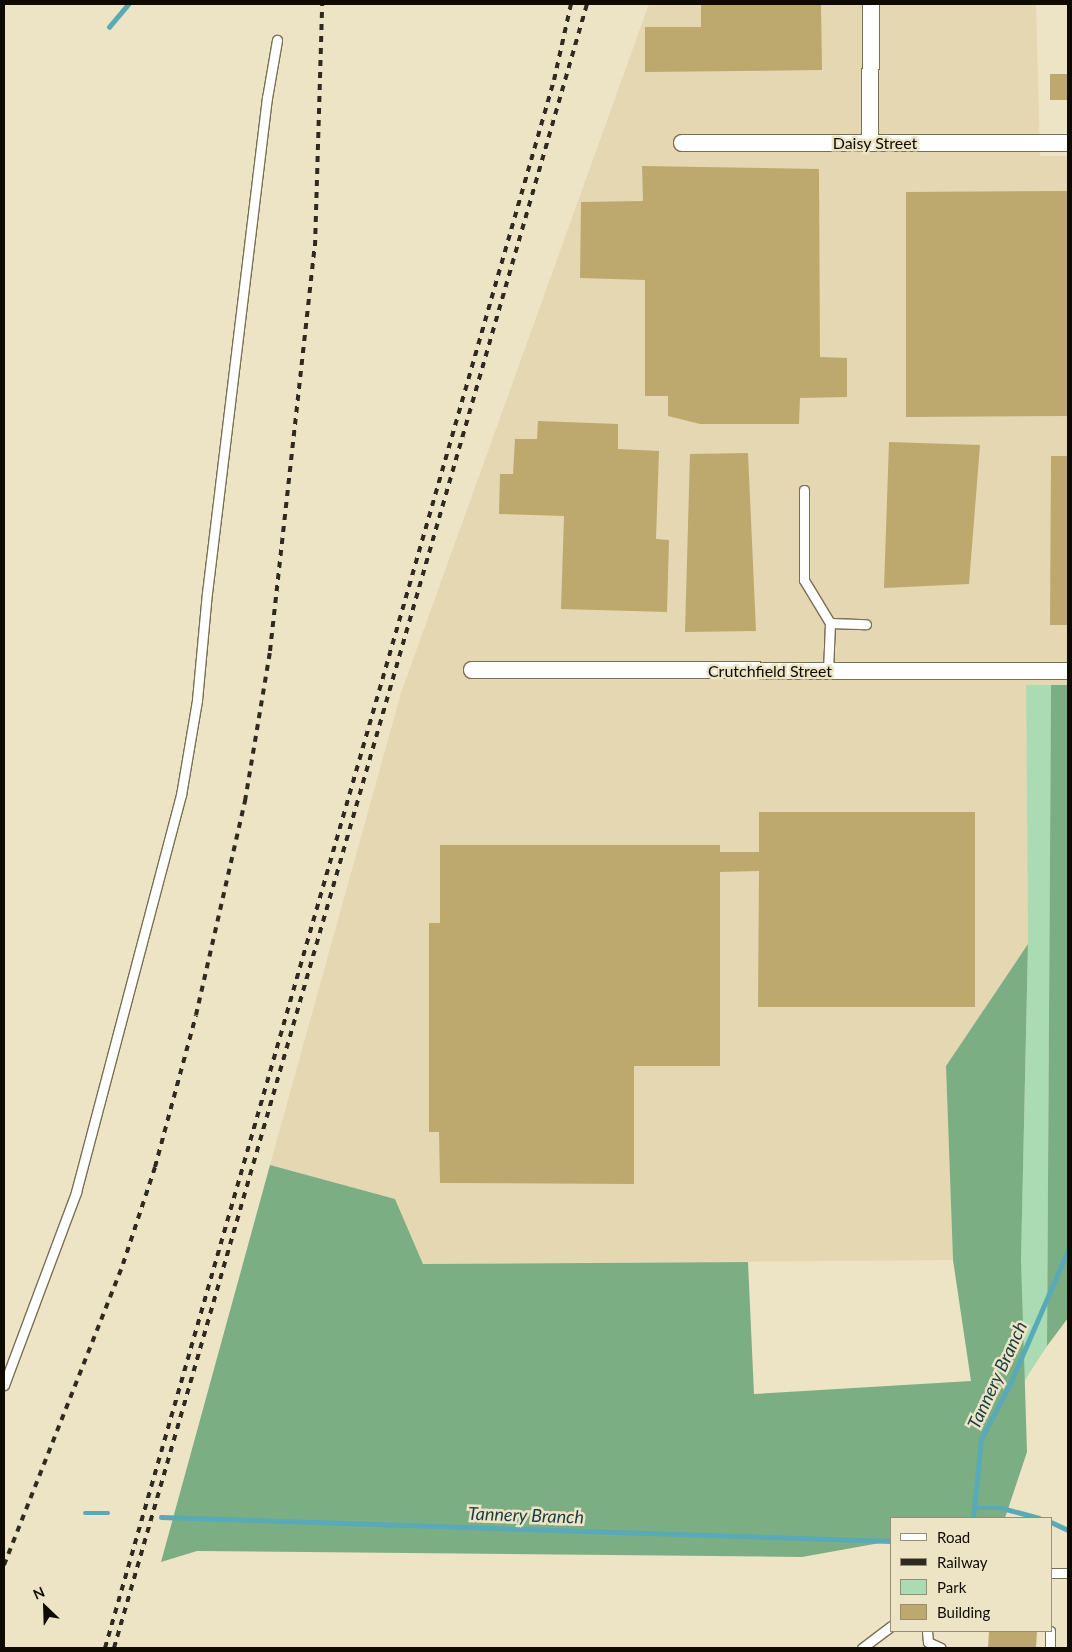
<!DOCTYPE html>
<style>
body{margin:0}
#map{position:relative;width:1072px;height:1652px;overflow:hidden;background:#ede3c5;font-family:Lato,sans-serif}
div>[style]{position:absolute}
.built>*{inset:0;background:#e4d7b2}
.green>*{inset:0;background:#abdbb2}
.forest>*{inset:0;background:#7cae84}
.stream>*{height:4.5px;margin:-2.25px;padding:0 2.25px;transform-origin:2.25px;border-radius:2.25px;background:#59aab7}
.building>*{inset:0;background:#bda96e}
.roads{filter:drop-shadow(1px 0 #786f54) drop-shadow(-1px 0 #786f54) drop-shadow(0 1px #786f54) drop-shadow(0 -1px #786f54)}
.service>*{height:9px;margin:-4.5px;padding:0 4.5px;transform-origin:4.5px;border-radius:4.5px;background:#fff}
.minor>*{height:16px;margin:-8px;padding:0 8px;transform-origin:8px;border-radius:8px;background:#fff}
.rail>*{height:4px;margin-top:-2px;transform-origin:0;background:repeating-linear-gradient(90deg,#2f2a1f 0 6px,transparent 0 12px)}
span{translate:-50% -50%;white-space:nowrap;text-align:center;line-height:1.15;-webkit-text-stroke:5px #ede3c5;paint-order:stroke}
.street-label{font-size:16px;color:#0f0b03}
.water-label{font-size:18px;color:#163d43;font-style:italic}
.frame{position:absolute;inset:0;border:5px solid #0f0b03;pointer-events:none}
.legend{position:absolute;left:890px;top:1517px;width:162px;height:115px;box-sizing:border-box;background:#ede3c5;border:1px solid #948d77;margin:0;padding:6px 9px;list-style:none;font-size:15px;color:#0f0b03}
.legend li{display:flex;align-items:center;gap:10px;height:25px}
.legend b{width:25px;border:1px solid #948d77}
.north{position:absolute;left:20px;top:1582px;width:50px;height:50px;-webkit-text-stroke:4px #ede3c5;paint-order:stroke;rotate:336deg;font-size:14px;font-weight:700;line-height:20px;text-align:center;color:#0f0b03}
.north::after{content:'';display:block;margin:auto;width:18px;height:22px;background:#0f0b03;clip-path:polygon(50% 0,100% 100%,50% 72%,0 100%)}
</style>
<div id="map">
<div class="built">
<i style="clip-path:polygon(649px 4px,1036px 4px,1040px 156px,1068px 156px,1068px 685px,1026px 686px,1028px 944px,946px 1066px,953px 1260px,423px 1264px,395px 1199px,270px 1165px,401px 693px)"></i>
</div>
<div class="green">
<i style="clip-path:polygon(1026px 685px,1051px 685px,1047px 1346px,1023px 1383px,1021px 1260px,1028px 944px)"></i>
</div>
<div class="forest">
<i style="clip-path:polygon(1051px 685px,1068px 685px,1068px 1318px,1047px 1346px)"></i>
<i style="clip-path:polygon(1028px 944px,1021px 1260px,1027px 1452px,1005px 1518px,891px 1518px,891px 1541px,802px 1557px,197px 1551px,161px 1562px,270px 1165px,395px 1199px,423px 1264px,748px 1262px,754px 1394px,971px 1381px,953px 1260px,946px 1066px)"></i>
</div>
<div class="stream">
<i style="left:109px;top:27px;width:30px;rotate:-50deg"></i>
<i style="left:975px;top:1508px;width:27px"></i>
<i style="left:1002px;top:1508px;width:38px;rotate:15deg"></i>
<i style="left:85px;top:1513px;width:23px"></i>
<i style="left:161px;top:1517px;width:730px;rotate:1.88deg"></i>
<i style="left:973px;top:1518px;width:79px;rotate:-84.2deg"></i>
<i style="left:981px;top:1439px;width:60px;rotate:-62.2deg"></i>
<i style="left:1009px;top:1386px;width:148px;rotate:-66.5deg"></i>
<i style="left:1051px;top:1522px;width:19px;rotate:25deg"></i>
</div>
<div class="building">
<i style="clip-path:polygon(701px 4px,821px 4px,822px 70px,645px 72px,645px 27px,701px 27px)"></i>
<i style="clip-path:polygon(1050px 74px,1068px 74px,1068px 100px,1050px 100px)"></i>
<i style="clip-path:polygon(642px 166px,819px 169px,820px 357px,847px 358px,847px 397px,800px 398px,799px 424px,700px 424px,668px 416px,668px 396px,645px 396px,645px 280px,580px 278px,581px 202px,643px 201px)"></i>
<i style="clip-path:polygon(1068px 191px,1068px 416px,906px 417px,906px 192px)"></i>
<i style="clip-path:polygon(538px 421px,618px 424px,618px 449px,659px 451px,656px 539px,669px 540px,667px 612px,561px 609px,564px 516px,499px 514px,500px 474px,513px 474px,515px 439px,537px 439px)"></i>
<i style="clip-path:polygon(889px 442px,980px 445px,969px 584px,884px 588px)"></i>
<i style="clip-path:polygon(748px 453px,756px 631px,685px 632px,690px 454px)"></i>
<i style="clip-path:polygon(1051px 456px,1068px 456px,1068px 625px,1050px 625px)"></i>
<i style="clip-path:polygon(759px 812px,975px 812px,975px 1007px,758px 1007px,759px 871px,720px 872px,720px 1066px,634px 1066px,634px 1184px,440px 1183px,439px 1132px,429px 1132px,429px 923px,440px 923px,440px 845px,720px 845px,720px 852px,759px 852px)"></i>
<i style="clip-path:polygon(989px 1631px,1037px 1631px,1036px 1648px,988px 1648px)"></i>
</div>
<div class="roads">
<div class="service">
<i style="left:804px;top:490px;width:90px;rotate:90deg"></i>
<i style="left:804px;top:580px;width:50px;rotate:58.8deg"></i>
<i style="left:828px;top:671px;width:48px;rotate:-87.6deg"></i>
<i style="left:830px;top:623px;width:36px;rotate:2deg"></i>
<i style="left:4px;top:1385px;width:206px;rotate:-69.5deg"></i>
<i style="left:76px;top:1192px;width:411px;rotate:-75.2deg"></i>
<i style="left:181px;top:795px;width:96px;rotate:-80.4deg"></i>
<i style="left:197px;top:700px;width:107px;rotate:-84.7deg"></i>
<i style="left:207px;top:593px;width:499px;rotate:-83.1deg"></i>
<i style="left:267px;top:98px;width:59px;rotate:-80.2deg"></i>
<i style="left:1051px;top:1573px;width:17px"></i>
<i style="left:927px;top:1631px;width:11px;rotate:85deg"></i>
<i style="left:928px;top:1642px;width:14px;rotate:25deg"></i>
<i style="left:862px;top:1648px;width:36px;rotate:-37deg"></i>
<i style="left:1050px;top:1648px;width:17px;rotate:-90deg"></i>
</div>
<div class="minor">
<i style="left:682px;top:143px;width:386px"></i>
<i style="left:870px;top:143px;width:139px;rotate:-89.6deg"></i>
<i style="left:472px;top:670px;width:596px;rotate:0.1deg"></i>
</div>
</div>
<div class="rail">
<i style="left:4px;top:1565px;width:324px;rotate:-68.4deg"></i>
<i style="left:123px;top:1264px;width:102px;rotate:-71.7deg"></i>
<i style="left:155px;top:1167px;width:157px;rotate:-74.9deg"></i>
<i style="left:196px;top:1015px;width:220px;rotate:-77.1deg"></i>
<i style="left:245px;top:801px;width:152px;rotate:-80.5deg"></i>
<i style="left:270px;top:651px;width:407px;rotate:-83.7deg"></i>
<i style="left:315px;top:246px;width:242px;rotate:-88.3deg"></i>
<i style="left:105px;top:1648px;width:1631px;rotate:-74.02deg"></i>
<i style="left:554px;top:80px;width:78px;rotate:-77.4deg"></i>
<i style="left:114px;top:1648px;width:1711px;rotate:-73.95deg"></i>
</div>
<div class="street-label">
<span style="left:875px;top:143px">Daisy Street</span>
<span style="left:770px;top:671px">Crutchfield Street</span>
</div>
<div class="water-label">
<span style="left:997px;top:1375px;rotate:-65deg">Tannery Branch</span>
<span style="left:526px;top:1515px;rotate:2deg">Tannery Branch</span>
</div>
<div class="frame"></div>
<ul class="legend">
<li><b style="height:6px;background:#fff"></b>Road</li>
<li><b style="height:6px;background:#2f2a1f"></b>Railway</li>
<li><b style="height:14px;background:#abdbb2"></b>Park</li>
<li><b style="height:14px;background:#bda96e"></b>Building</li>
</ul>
<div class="north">N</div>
</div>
